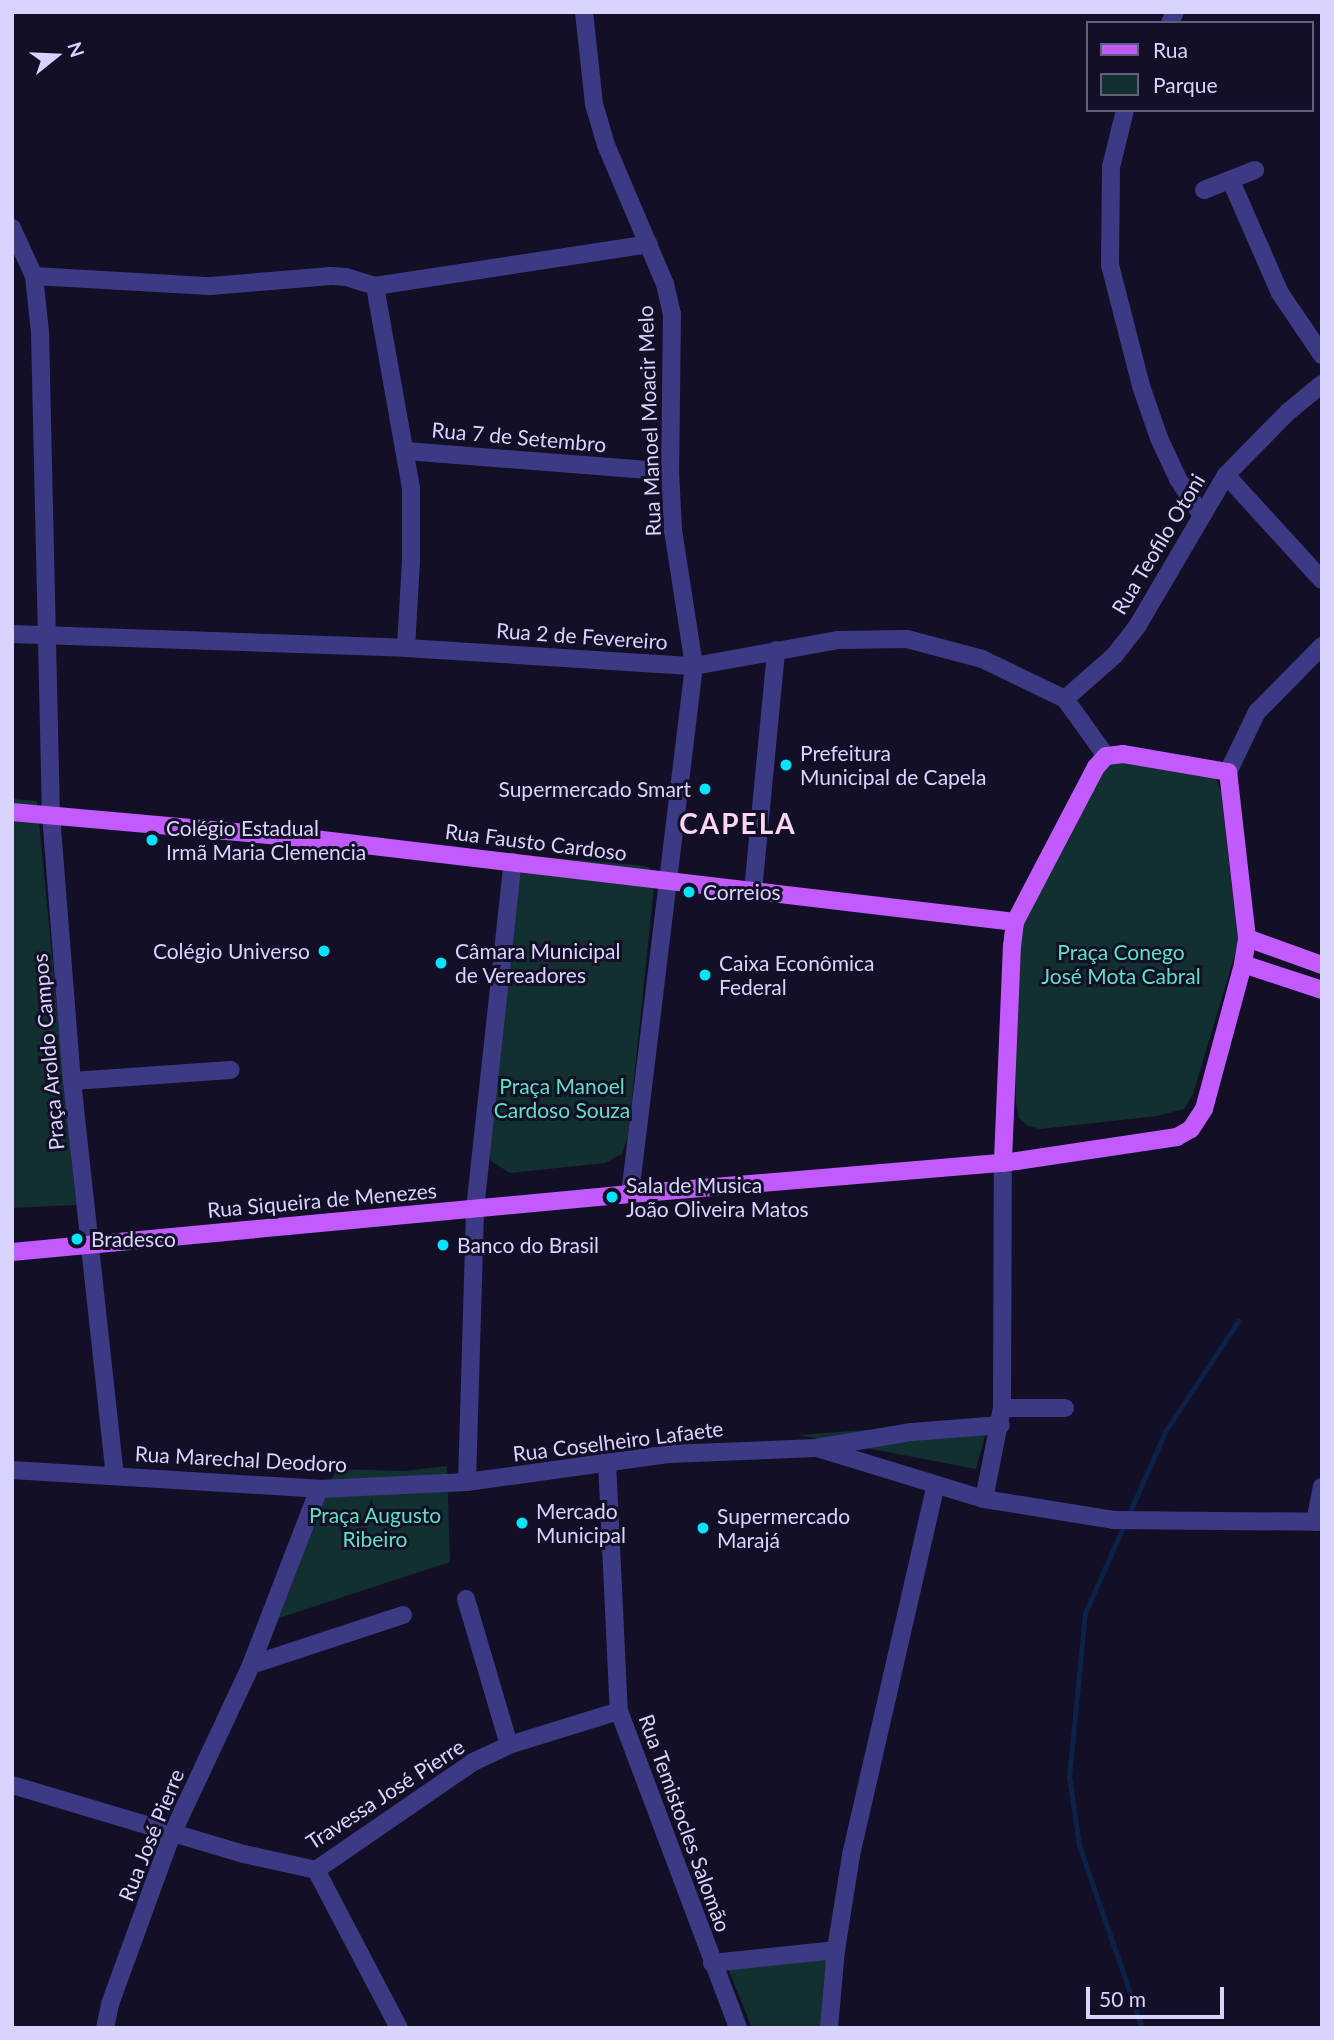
<!DOCTYPE html>
<meta charset="utf-8">
<style>
body{margin:0}
#map{position:relative;width:1334px;height:2040px;overflow:hidden;background:#130f26;font-family:Lato,sans-serif}
div>[style]{position:absolute}
.green>*{inset:0;background:#12302f}
.stream>*{height:5px;margin:-2.5px;padding:0 2.5px;transform-origin:2.5px;border-radius:2.5px;background:#0c2248}
.minor>*{height:18px;margin:-9px;padding:0 9px;transform-origin:9px;border-radius:9px;background:#3d3a85}
.major>*{height:18px;margin:-9px;padding:0 9px;transform-origin:9px;border-radius:9px;background:#c25bff}
.dots>*{width:19px;height:19px;translate:-50% -50%;box-sizing:border-box;border:4px solid #130f26;border-radius:50%}
span{translate:-50% -50%;white-space:nowrap;text-align:center;line-height:1.15;-webkit-text-stroke:6px #130f26;paint-order:stroke}
.street-label{font-size:21px;color:#d9d4ff}
.poi-label{font-size:21px;color:#d9d4ff}
.left{translate:0 -50%;text-align:left}
.right{translate:-100% -50%;text-align:right}
.park-label{font-size:21px;color:#5fe0c0}
.district-label{font-size:28px;color:#ffd6f0;font-weight:700;letter-spacing:2px}
.frame{position:absolute;inset:0;border:14px solid #d9d4ff;pointer-events:none}
.legend{position:absolute;left:1086px;top:21px;width:228px;height:91px;box-sizing:border-box;background:#130f26;border:2px solid #625e7d;margin:0;padding:9px 12px;list-style:none;font-size:21px;color:#d9d4ff}
.legend li{display:flex;align-items:center;gap:14px;height:35px}
.legend b{width:35px;border:2px solid #625e7d}
.north{position:absolute;left:21px;top:21px;width:70px;height:70px;-webkit-text-stroke:5px #130f26;paint-order:stroke;rotate:72deg;font-size:19px;font-weight:700;line-height:28px;text-align:center;color:#d9d4ff}
.north::after{content:'';display:block;margin:auto;width:24px;height:32px;background:#d9d4ff;clip-path:polygon(50% 0,100% 100%,50% 72%,0 100%)}
.scale{position:absolute;left:1086px;top:1987px;width:138px;height:32px;box-sizing:border-box;border:4px solid #d9d4ff;border-top:0;padding-left:9px;font-size:21px;line-height:24px;white-space:nowrap;color:#d9d4ff;-webkit-text-stroke:5px #130f26;paint-order:stroke}
</style>
<div id="map">
<div class="green">
<i style="clip-path:polygon(1111px 758px,1212px 771px,1221px 791px,1238px 944px,1193px 1094px,1184px 1109px,1157px 1116px,1040px 1129px,1028px 1126px,1019px 1118px,1016px 1102px,1012px 923px,1102px 768px)"></i>
<i style="clip-path:polygon(12px 799px,37px 801px,76px 1205px,12px 1208px)"></i>
<i style="clip-path:polygon(532px 856px,637px 865px,649px 867px,655px 877px,628px 1137px,622px 1154px,605px 1163px,510px 1173px,491px 1161px,487px 1141px,522px 862px)"></i>
<i style="clip-path:polygon(989px 1421px,976px 1469px,798px 1435px)"></i>
<i style="clip-path:polygon(447px 1466px,450px 1562px,279px 1618px,336px 1469px,404px 1471px)"></i>
<i style="clip-path:polygon(827px 1953px,822px 2028px,752px 2028px,727px 1966px)"></i>
</div>
<div class="stream">
<i style="left:1128px;top:1516px;width:92px;rotate:-66.2deg"></i>
<i style="left:1165px;top:1432px;width:133px;rotate:-56.7deg"></i>
<i style="left:1124px;top:1525px;width:96px;rotate:113.9deg"></i>
<i style="left:1085px;top:1613px;width:165px;rotate:95.6deg"></i>
<i style="left:1069px;top:1777px;width:69px;rotate:81.6deg"></i>
<i style="left:1079px;top:1845px;width:194px;rotate:71deg"></i>
</div>
<div class="minor">
<i style="left:584px;top:12px;width:93px;rotate:83.8deg"></i>
<i style="left:594px;top:104px;width:43px;rotate:73.7deg"></i>
<i style="left:606px;top:145px;width:151px;rotate:67deg"></i>
<i style="left:665px;top:284px;width:31px;rotate:77deg"></i>
<i style="left:672px;top:314px;width:158px;rotate:90.7deg"></i>
<i style="left:670px;top:472px;width:58px;rotate:87deg"></i>
<i style="left:673px;top:530px;width:138px;rotate:81.2deg"></i>
<i style="left:694px;top:666px;width:532px;rotate:96.91deg"></i>
<i style="left:1170px;top:23px;width:12px;rotate:-66deg"></i>
<i style="left:1125px;top:110px;width:59px;rotate:103.8deg"></i>
<i style="left:1111px;top:167px;width:98px;rotate:90.6deg"></i>
<i style="left:1110px;top:265px;width:125px;rotate:75.6deg"></i>
<i style="left:1141px;top:386px;width:55px;rotate:70.9deg"></i>
<i style="left:1159px;top:438px;width:45px;rotate:65.1deg"></i>
<i style="left:1178px;top:479px;width:42px;rotate:56.7deg"></i>
<i style="left:1231px;top:181px;width:122px;rotate:66.4deg"></i>
<i style="left:1280px;top:293px;width:75px;rotate:55.9deg"></i>
<i style="left:1204px;top:190px;width:55px;rotate:-21.4deg"></i>
<i style="left:12px;top:228px;width:53px;rotate:65.4deg"></i>
<i style="left:34px;top:276px;width:56px;rotate:83.9deg"></i>
<i style="left:40px;top:332px;width:483px;rotate:88.7deg"></i>
<i style="left:51px;top:815px;width:267px;rotate:85.5deg"></i>
<i style="left:72px;top:1081px;width:397px;rotate:83.8deg"></i>
<i style="left:34px;top:276px;width:176px;rotate:3.3deg"></i>
<i style="left:210px;top:286px;width:121px;rotate:-4.7deg"></i>
<i style="left:331px;top:276px;width:15px;rotate:4deg"></i>
<i style="left:346px;top:277px;width:30px;rotate:17deg"></i>
<i style="left:375px;top:286px;width:277px;rotate:-8.7deg"></i>
<i style="left:375px;top:286px;width:206px;rotate:79.9deg"></i>
<i style="left:411px;top:489px;width:72px;rotate:90deg"></i>
<i style="left:411px;top:561px;width:87px;rotate:93.3deg"></i>
<i style="left:406px;top:451px;width:265px;rotate:4.5deg"></i>
<i style="left:1226px;top:475px;width:142px;rotate:47.6deg"></i>
<i style="left:12px;top:634px;width:394px;rotate:2deg"></i>
<i style="left:406px;top:648px;width:289px;rotate:3.6deg"></i>
<i style="left:694px;top:666px;width:147px;rotate:-10.2deg"></i>
<i style="left:839px;top:640px;width:68px;rotate:-0.8deg"></i>
<i style="left:907px;top:639px;width:78px;rotate:14.9deg"></i>
<i style="left:982px;top:659px;width:92px;rotate:25.7deg"></i>
<i style="left:1065px;top:699px;width:70px;rotate:54.3deg"></i>
<i style="left:1065px;top:699px;width:65px;rotate:-41.3deg"></i>
<i style="left:1114px;top:656px;width:39px;rotate:-52deg"></i>
<i style="left:1138px;top:625px;width:174px;rotate:-59.6deg"></i>
<i style="left:1226px;top:475px;width:88px;rotate:-45.5deg"></i>
<i style="left:1288px;top:412px;width:44px;rotate:-39.5deg"></i>
<i style="left:1228px;top:772px;width:67px;rotate:-64.2deg"></i>
<i style="left:1257px;top:712px;width:93px;rotate:-45.4deg"></i>
<i style="left:753px;top:891px;width:242px;rotate:-84.5deg"></i>
<i style="left:72px;top:1081px;width:159px;rotate:-4deg"></i>
<i style="left:1002px;top:1408px;width:63px"></i>
<i style="left:820px;top:1449px;width:171px;rotate:17deg"></i>
<i style="left:984px;top:1499px;width:131px;rotate:9.2deg"></i>
<i style="left:1113px;top:1520px;width:209px;rotate:0.5deg"></i>
<i style="left:607px;top:1461px;width:250px;rotate:87.3deg"></i>
<i style="left:619px;top:1711px;width:339px;rotate:69.4deg"></i>
<i style="left:12px;top:1470px;width:308px;rotate:3.5deg"></i>
<i style="left:319px;top:1489px;width:148px;rotate:-2.7deg"></i>
<i style="left:467px;top:1482px;width:203px;rotate:-7.9deg"></i>
<i style="left:668px;top:1454px;width:148px;rotate:-2.3deg"></i>
<i style="left:816px;top:1448px;width:97px;rotate:-9.5deg"></i>
<i style="left:912px;top:1432px;width:89px;rotate:-4.5deg"></i>
<i style="left:467px;top:1482px;width:273px;rotate:-88.3deg"></i>
<i style="left:475px;top:1209px;width:349px;rotate:-83.8deg"></i>
<i style="left:984px;top:1499px;width:93px;rotate:-78.8deg"></i>
<i style="left:1002px;top:1408px;width:245px;rotate:-89.8deg"></i>
<i style="left:1315px;top:1522px;width:36px;rotate:-79deg"></i>
<i style="left:466px;top:1599px;width:152px;rotate:73.6deg"></i>
<i style="left:251px;top:1665px;width:160px;rotate:-18.2deg"></i>
<i style="left:12px;top:1785px;width:242px;rotate:16.6deg"></i>
<i style="left:244px;top:1854px;width:74px;rotate:12.5deg"></i>
<i style="left:316px;top:1870px;width:191px;rotate:-34.5deg"></i>
<i style="left:473px;top:1762px;width:40px;rotate:-25deg"></i>
<i style="left:509px;top:1745px;width:115px;rotate:-17.2deg"></i>
<i style="left:316px;top:1870px;width:178px;rotate:62.3deg"></i>
<i style="left:712px;top:1963px;width:125px;rotate:-6deg"></i>
<i style="left:105px;top:2028px;width:25px;rotate:-78deg"></i>
<i style="left:110px;top:2004px;width:181px;rotate:-70deg"></i>
<i style="left:172px;top:1834px;width:187px;rotate:-64.9deg"></i>
<i style="left:251px;top:1665px;width:189px;rotate:-68.9deg"></i>
<i style="left:829px;top:2028px;width:78px;rotate:-84.9deg"></i>
<i style="left:836px;top:1950px;width:96px;rotate:-81deg"></i>
<i style="left:851px;top:1855px;width:380px;rotate:-77.1deg"></i>
</div>
<div class="major">
<i style="left:12px;top:812px;width:303px;rotate:5.1deg"></i>
<i style="left:314px;top:839px;width:706px;rotate:6.75deg"></i>
<i style="left:1247px;top:938px;width:80px;rotate:19.8deg"></i>
<i style="left:1243px;top:964px;width:83px;rotate:18.2deg"></i>
<i style="left:12px;top:1252px;width:621px;rotate:-5.36deg"></i>
<i style="left:630px;top:1194px;width:374px;rotate:-4.8deg"></i>
<i style="left:1003px;top:1163px;width:176px;rotate:-8.5deg"></i>
<i style="left:1177px;top:1137px;width:16px;rotate:-30deg"></i>
<i style="left:1191px;top:1129px;width:24px;rotate:-57deg"></i>
<i style="left:1204px;top:1109px;width:150px;rotate:-74.9deg"></i>
<i style="left:1243px;top:964px;width:26px;rotate:-81deg"></i>
<i style="left:1247px;top:938px;width:167px;rotate:-96.5deg"></i>
<i style="left:1228px;top:772px;width:107px;rotate:-170.3deg"></i>
<i style="left:1123px;top:754px;width:17px;rotate:173deg"></i>
<i style="left:1106px;top:756px;width:15px;rotate:132deg"></i>
<i style="left:1096px;top:767px;width:175px;rotate:117.6deg"></i>
<i style="left:1015px;top:922px;width:23px;rotate:97deg"></i>
<i style="left:1012px;top:945px;width:218px;rotate:92.4deg"></i>
</div>
<div class="dots">
<i style="left:786px;top:765px;background:#00e5ff"></i>
<i style="left:705px;top:789px;background:#00e5ff"></i>
<i style="left:152px;top:840px;background:#00e5ff"></i>
<i style="left:689px;top:892px;background:#00e5ff"></i>
<i style="left:324px;top:951px;background:#00e5ff"></i>
<i style="left:441px;top:963px;background:#00e5ff"></i>
<i style="left:705px;top:975px;background:#00e5ff"></i>
<i style="left:612px;top:1197px;background:#00e5ff"></i>
<i style="left:77px;top:1239px;background:#00e5ff"></i>
<i style="left:443px;top:1245px;background:#00e5ff"></i>
<i style="left:522px;top:1523px;background:#00e5ff"></i>
<i style="left:703px;top:1528px;background:#00e5ff"></i>
</div>
<div class="street-label">
<span style="left:649px;top:421px;rotate:-92deg">Rua Manoel Moacir Melo</span>
<span style="left:519px;top:437px;rotate:5deg">Rua 7 de Setembro</span>
<span style="left:1158px;top:544px;rotate:-59deg">Rua Teofilo Otoni</span>
<span style="left:582px;top:636px;rotate:4deg">Rua 2 de Fevereiro</span>
<span style="left:536px;top:842px;rotate:7deg">Rua Fausto Cardoso</span>
<span style="left:48px;top:1052px;rotate:-95deg">Praça Aroldo Campos</span>
<span style="left:322px;top:1200px;rotate:-5deg">Rua Siqueira de Menezes</span>
<span style="left:618px;top:1441px;rotate:-7deg">Rua Coselheiro Lafaete</span>
<span style="left:241px;top:1459px;rotate:3deg">Rua Marechal Deodoro</span>
<span style="left:385px;top:1794px;rotate:-33deg">Travessa José Pierre</span>
<span style="left:685px;top:1823px;rotate:70deg">Rua Temistocles Salomão</span>
<span style="left:151px;top:1835px;rotate:-68deg">Rua José Pierre</span>
</div>
<div class="poi-label">
<span class="left" style="left:800px;top:765px">Prefeitura<br>Municipal de Capela</span>
<span class="right" style="left:691px;top:789px">Supermercado Smart</span>
<span class="left" style="left:166px;top:840px">Colégio Estadual<br>Irmã Maria Clemencia</span>
<span class="left" style="left:703px;top:892px">Correios</span>
<span class="right" style="left:310px;top:951px">Colégio Universo</span>
<span class="left" style="left:455px;top:963px">Câmara Municipal<br>de Vereadores</span>
<span class="left" style="left:719px;top:975px">Caixa Econômica<br>Federal</span>
<span class="left" style="left:626px;top:1197px">Sala de Musica<br>João Oliveira Matos</span>
<span class="left" style="left:91px;top:1239px">Bradesco</span>
<span class="left" style="left:457px;top:1245px">Banco do Brasil</span>
<span class="left" style="left:536px;top:1523px">Mercado<br>Municipal</span>
<span class="left" style="left:717px;top:1528px">Supermercado<br>Marajá</span>
</div>
<div class="park-label">
<span style="left:1121px;top:964px">Praça Conego<br>José Mota Cabral</span>
<span style="left:562px;top:1098px">Praça Manoel<br>Cardoso Souza</span>
<span style="left:375px;top:1527px">Praça Augusto<br>Ribeiro</span>
</div>
<div class="district-label">
<span style="left:738px;top:823px">CAPELA</span>
</div>
<div class="frame"></div>
<ul class="legend">
<li><b style="height:9px;background:#c25bff"></b>Rua</li>
<li><b style="height:19px;background:#12302f"></b>Parque</li>
</ul>
<div class="north">N</div>
<div class="scale">50 m</div>
</div>
